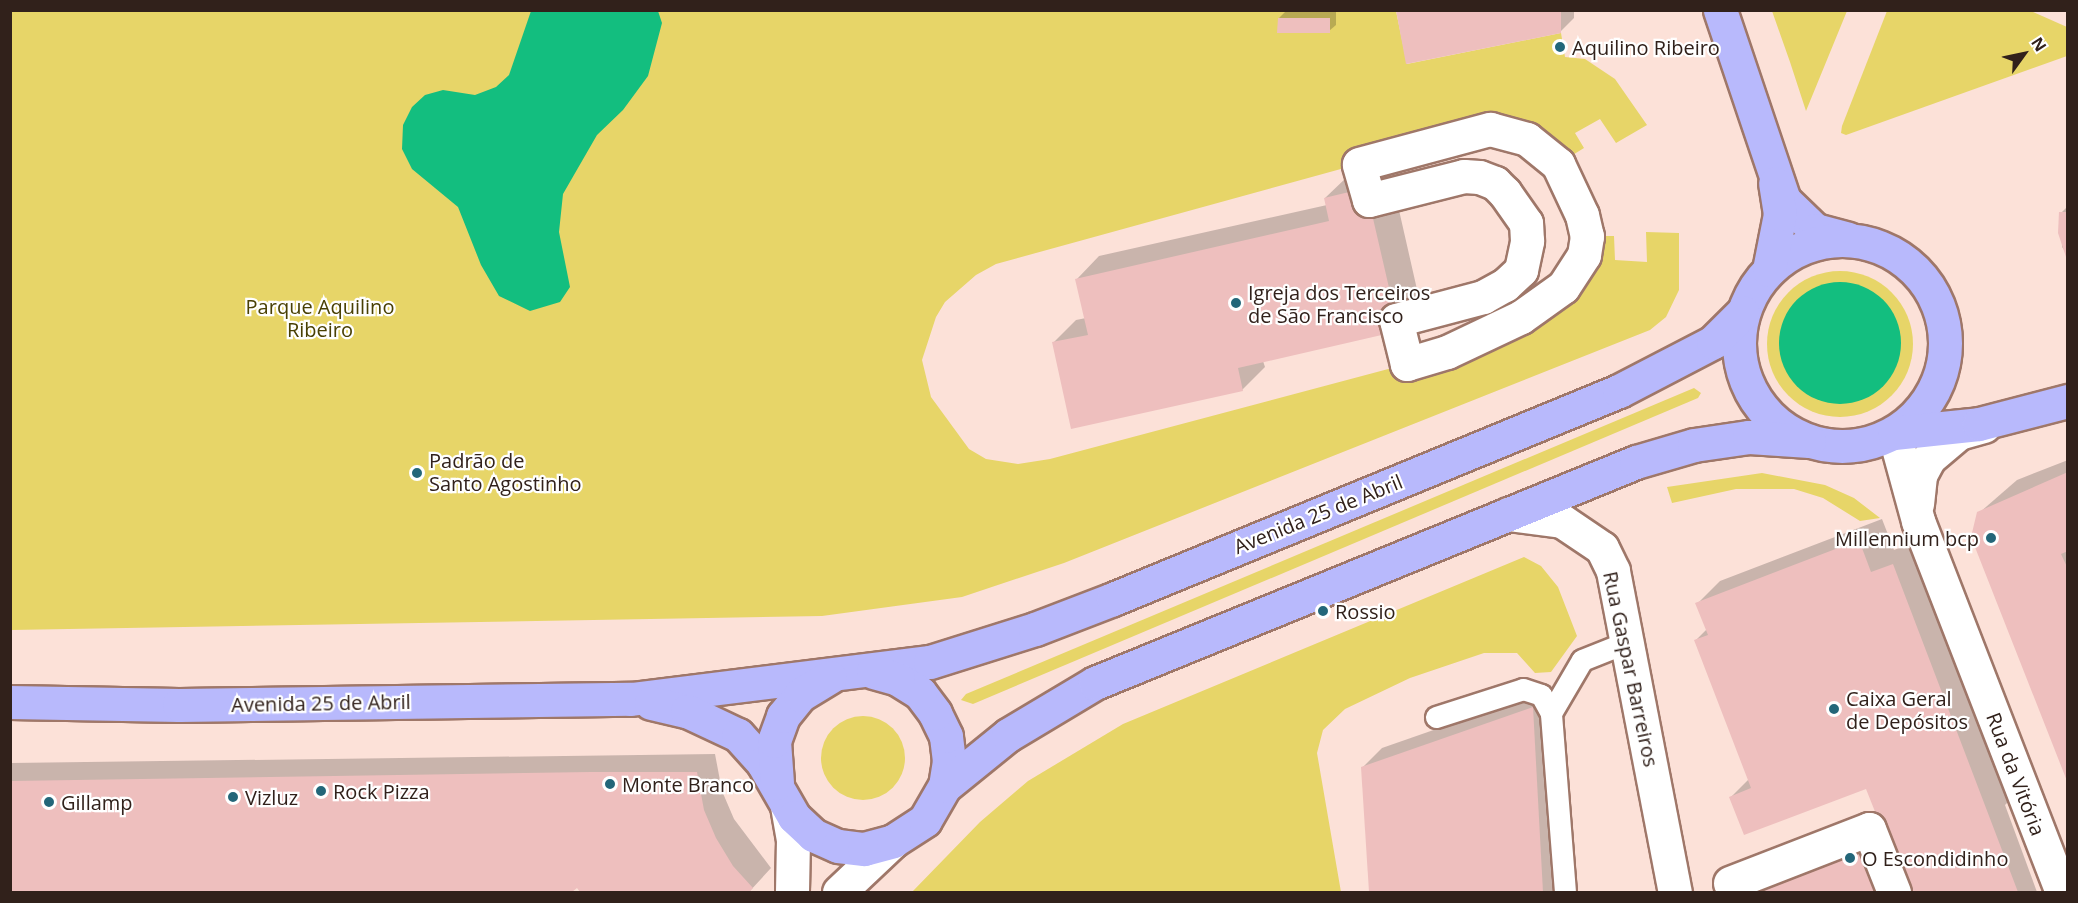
<!DOCTYPE html>
<meta charset="utf-8">
<style>
body{margin:0}
#map{position:relative;width:2078px;height:903px;overflow:hidden;background:#fce1d8;font-family:"Open Sans",sans-serif}
div>[style]{position:absolute}
.green>*{inset:0;background:#e7d568}
.round{border-radius:50%}
.water>*{inset:0;background:#13be7f}
.shadow>*{inset:0;background:#0003}
.building>*{inset:0;background:#eebfbe}
.roads{filter:drop-shadow(2px 0 #9f7769) drop-shadow(-2px 0 #9f7769) drop-shadow(0 2px #9f7769) drop-shadow(0 -2px #9f7769)}
.lane>*{height:21px;margin:-10.5px;padding:0 10.5px;transform-origin:10.5px;border-radius:10.5px;background:#fff}
.street>*{height:33px;margin:-16.5px;padding:0 16.5px;transform-origin:16.5px;border-radius:16.5px;background:#fff}
.secondary>*{height:33px;margin:-16.5px;padding:0 16.5px;transform-origin:16.5px;border-radius:16.5px;background:#fff}
.primary>*{height:33px;margin:-16.5px;padding:0 16.5px;transform-origin:16.5px;border-radius:16.5px;background:#b8b9fc}
.primary>.ring{margin:-16.5px;padding:0;box-sizing:content-box;background:none;border:33px solid #b8b9fc;border-radius:50%}
.dots>*{width:16px;height:16px;translate:-50% -50%;box-sizing:border-box;border:3px solid #fff;border-radius:50%}
span{translate:-50% -50%;white-space:nowrap;text-align:center;line-height:1.15;-webkit-text-stroke:4.5px #fff;paint-order:stroke}
.poi-label{font-size:20px;color:#31211b}
.left{translate:0 -50%;text-align:left}
.right{translate:-100% -50%;text-align:right}
.park-label{font-size:20px;color:#494004}
.street-label{font-size:20px;color:#31211b}
.frame{position:absolute;inset:0;border:12px solid #31211b;pointer-events:none}
.north{position:absolute;left:1994px;top:24px;width:60px;height:60px;-webkit-text-stroke:4px #fff;paint-order:stroke;rotate:57deg;font-size:16px;font-weight:700;line-height:24px;text-align:center;color:#31211b}
.north::after{content:'';display:block;margin:auto;width:21px;height:27px;background:#31211b;clip-path:polygon(50% 0,100% 100%,50% 72%,0 100%)}
</style>
<div id="map">
<div class="green">
<i style="clip-path:polygon(10px 11px,1396px 11px,1407px 64px,1561px 33px,1565px 57px,1585px 59px,1615px 79px,1647px 125px,1616px 143px,1600px 119px,1575px 133px,1584px 148px,1558px 164px,1527px 139px,1359px 164px,996px 264px,976px 275px,945px 302px,936px 317px,922px 360px,931px 397px,969px 449px,986px 459px,1018px 464px,1050px 459px,1407px 364px,1521px 317px,1587px 236px,1614px 236px,1615px 260px,1647px 262px,1646px 232px,1679px 233px,1679px 290px,1666px 317px,1650px 330px,1064px 563px,962px 597px,822px 616px,11px 630px)"></i>
<i style="clip-path:polygon(1772px 11px,1847px 11px,1806px 111px,1790px 62px)"></i>
<i style="clip-path:polygon(1887px 11px,2031px 11px,2067px 27px,2067px 56px,1846px 135px,1841px 133px,1842px 126px)"></i>
<i class="round" style="left:1767px;top:271px;width:146px;height:146px"></i>
<i style="clip-path:polygon(1694px 388px,1701px 393px,1698px 398px,973px 704px,961px 700px,966px 694px)"></i>
<i style="clip-path:polygon(1762px 473px,1825px 485px,1854px 498px,1880px 518px,1860px 521px,1823px 498px,1794px 489px,1736px 489px,1672px 503px,1667px 487px)"></i>
<i style="clip-path:polygon(1524px 557px,1541px 566px,1558px 587px,1577px 636px,1551px 672px,1535px 673px,1517px 653px,1484px 653px,1410px 678px,1345px 709px,1323px 730px,1317px 753px,1341px 892px,912px 892px,980px 822px,1028px 781px,1123px 724px)"></i>
<i class="round" style="left:821px;top:716px;width:84px;height:84px"></i>
</div>
<div class="water">
<i style="clip-path:polygon(531px 11px,658px 11px,662px 23px,648px 76px,623px 110px,597px 135px,563px 194px,559px 232px,570px 287px,560px 302px,530px 311px,499px 296px,481px 265px,458px 207px,412px 169px,402px 149px,403px 125px,412px 107px,425px 95px,443px 90px,475px 95px,496px 87px,509px 75px)"></i>
<i class="round" style="left:1779px;top:282px;width:122px;height:122px"></i>
</div>
<div class="shadow">
<i style="clip-path:polygon(1397px 10px,1574px 10px,1574px 18px,1560px 32px)"></i>
<i style="clip-path:polygon(1286px 11px,1336px 12px,1336px 25px,1329px 31px,1279px 18px)"></i>
<i style="clip-path:polygon(1389px 166px,1421px 307px,1263px 361px,1265px 367px,1242px 390px,1053px 343px,1076px 320px,1086px 318px,1077px 279px,1099px 256px,1327px 205px,1325px 198px,1348px 176px)"></i>
<i style="clip-path:polygon(2068px 206px,2068px 255px,2062px 247px,2061px 213px)"></i>
<i style="clip-path:polygon(2068px 460px,2068px 778px,2033px 687px,1979px 513px,2017px 480px)"></i>
<i style="clip-path:polygon(1882px 519px,1894px 550px,1915px 542px,2014px 796px,2005px 805px,2037px 892px,1751px 892px,1880px 822px,1867px 787px,1731px 797px,1749px 779px,1696px 640px,1707px 629px,1697px 604px,1720px 581px)"></i>
<i style="clip-path:polygon(1551px 689px,1571px 892px,1371px 892px,1363px 767px,1382px 748px)"></i>
<i style="clip-path:polygon(715px 754px,722px 791px,734px 819px,771px 868px,749px 892px,581px 892px,578px 886px,570px 892px,503px 892px,506px 889px,471px 892px,10px 892px,10px 763px)"></i>
</div>
<div class="building">
<i style="clip-path:polygon(1396px 10px,1561px 10px,1561px 33px,1406px 64px)"></i>
<i style="clip-path:polygon(1278px 18px,1330px 18px,1330px 33px,1277px 33px)"></i>
<i style="clip-path:polygon(1366px 188px,1399px 331px,1238px 368px,1243px 391px,1071px 429px,1052px 342px,1088px 335px,1075px 279px,1329px 221px,1324px 198px)"></i>
<i style="clip-path:polygon(2059px 212px,2068px 212px,2068px 263px,2058px 233px)"></i>
<i style="clip-path:polygon(2068px 472px,2068px 551px,2061px 554px,2068px 569px,2067px 781px,1971px 537px,1977px 512px)"></i>
<i style="clip-path:polygon(1859px 540px,1871px 572px,1893px 564px,2018px 892px,1907px 892px,1866px 789px,1744px 835px,1729px 797px,1751px 788px,1694px 640px,1708px 635px,1695px 603px)"></i>
<i style="clip-path:polygon(1533px 707px,1543px 892px,1369px 892px,1361px 767px)"></i>
<i style="clip-path:polygon(591px 772px,697px 772px,704px 810px,716px 838px,733px 866px,753px 888px,749px 892px,580px 892px,577px 888px,572px 892px,10px 892px,10px 781px)"></i>
<i style="clip-path:polygon(1863px 844px,1881px 892px,1750px 892px)"></i>
</div>
<div class="roads">
<div class="lane">
<i style="left:1436px;top:717px;width:91px;rotate:-17.8deg"></i>
<i style="left:1523px;top:689px;width:19px;rotate:18deg"></i>
<i style="left:1541px;top:695px;width:21px;rotate:61deg"></i>
<i style="left:1565px;top:892px;width:180px;rotate:-94.5deg"></i>
<i style="left:1551px;top:713px;width:61px;rotate:-59.7deg"></i>
<i style="left:1582px;top:660px;width:48px;rotate:-21.8deg"></i>
</div>
<div class="street">
<i style="left:1490px;top:129px;width:38px;rotate:15deg"></i>
<i style="left:1527px;top:139px;width:40px;rotate:39deg"></i>
<i style="left:1558px;top:164px;width:56px;rotate:64.8deg"></i>
<i style="left:1582px;top:215px;width:22px;rotate:77deg"></i>
<i style="left:1587px;top:236px;width:19px;rotate:99deg"></i>
<i style="left:1584px;top:255px;width:38px;rotate:123deg"></i>
<i style="left:1563px;top:287px;width:52px;rotate:144.5deg"></i>
<i style="left:1521px;top:317px;width:82px;rotate:154.7deg"></i>
<i style="left:1447px;top:352px;width:42px;rotate:163.3deg"></i>
<i style="left:1407px;top:364px;width:45px;rotate:-104deg"></i>
<i style="left:1396px;top:320px;width:90px;rotate:-14.8deg"></i>
<i style="left:1483px;top:297px;width:25px;rotate:-29deg"></i>
<i style="left:1505px;top:285px;width:22px;rotate:-43deg"></i>
<i style="left:1521px;top:270px;width:30px;rotate:-78deg"></i>
<i style="left:1527px;top:241px;width:18px;rotate:-93deg"></i>
<i style="left:1526px;top:223px;width:37px;rotate:-125deg"></i>
<i style="left:1505px;top:193px;width:14px;rotate:-135deg"></i>
<i style="left:1495px;top:183px;width:17px;rotate:-159deg"></i>
<i style="left:1479px;top:177px;width:15px;rotate:-176deg"></i>
<i style="left:1464px;top:176px;width:98px;rotate:165.8deg"></i>
<i style="left:1369px;top:200px;width:37px;rotate:-106deg"></i>
<i style="left:1359px;top:164px;width:136px;rotate:-15deg"></i>
<i style="left:1730px;top:883px;width:149px;rotate:-21.2deg"></i>
<i style="left:1869px;top:829px;width:68px;rotate:68.4deg"></i>
</div>
<div class="secondary">
<i style="left:1894px;top:433px;width:91px;rotate:74.7deg"></i>
<i style="left:1918px;top:521px;width:398px;rotate:68.8deg"></i>
<i style="left:1917px;top:504px;width:29px;rotate:-84deg"></i>
<i style="left:1920px;top:475px;width:19px;rotate:-62deg"></i>
<i style="left:1929px;top:458px;width:39px;rotate:-40deg"></i>
<i style="left:1959px;top:433px;width:26px;rotate:-16deg"></i>
<i style="left:1508px;top:514px;width:54px;rotate:7.4deg"></i>
<i style="left:1562px;top:521px;width:48px;rotate:34deg"></i>
<i style="left:1602px;top:548px;width:25px;rotate:64deg"></i>
<i style="left:1613px;top:571px;width:327px;rotate:79.1deg"></i>
<i style="left:787px;top:806px;width:34px;rotate:80deg"></i>
<i style="left:793px;top:839px;width:53px;rotate:91.1deg"></i>
<i style="left:839px;top:892px;width:74px;rotate:-43.4deg"></i>
</div>
<div class="primary">
<i style="left:1720px;top:10px;width:200px;rotate:71.4deg"></i>
<i style="left:1784px;top:200px;width:43px;rotate:44.1deg"></i>
<i style="left:1815px;top:230px;width:34px;rotate:15deg"></i>
<i class="ring" style="left:1739px;top:240px;width:173px;height:173px"></i>
<i style="left:1769px;top:270px;width:57px;rotate:-78.9deg"></i>
<i style="left:1780px;top:214px;width:31px;rotate:-99deg"></i>
<i style="left:1894px;top:433px;width:85px;rotate:-6deg"></i>
<i style="left:1979px;top:424px;width:92px;rotate:-14.5deg"></i>
<i style="left:10px;top:702px;width:169px;rotate:1deg"></i>
<i style="left:179px;top:705px;width:452px;rotate:-0.8deg"></i>
<i style="left:631px;top:699px;width:301px;rotate:-7.1deg"></i>
<i style="left:930px;top:662px;width:110px;rotate:-17.4deg"></i>
<i style="left:1035px;top:629px;width:84px;rotate:-21deg"></i>
<i style="left:1113px;top:599px;width:547px;rotate:-22.35deg"></i>
<i style="left:1619px;top:391px;width:106px;rotate:-27.5deg"></i>
<i style="left:1713px;top:342px;width:42px;rotate:-45deg"></i>
<i style="left:651px;top:703px;width:37px;rotate:13deg"></i>
<i style="left:687px;top:711px;width:56px;rotate:25.2deg"></i>
<i style="left:738px;top:735px;width:38px;rotate:48deg"></i>
<i style="left:763px;top:763px;width:62px;rotate:60.1deg"></i>
<i style="left:794px;top:817px;width:26px;rotate:43deg"></i>
<i style="left:813px;top:835px;width:27px;rotate:24deg"></i>
<i style="left:838px;top:846px;width:26px;rotate:7deg"></i>
<i style="left:864px;top:849px;width:30px;rotate:-15deg"></i>
<i style="left:893px;top:841px;width:38px;rotate:-33deg"></i>
<i style="left:925px;top:820px;width:39px;rotate:-60deg"></i>
<i style="left:945px;top:786px;width:25px;rotate:-81deg"></i>
<i style="left:949px;top:761px;width:25px;rotate:-97deg"></i>
<i style="left:946px;top:736px;width:25px;rotate:-116deg"></i>
<i style="left:935px;top:713px;width:25px;rotate:-127deg"></i>
<i style="left:920px;top:693px;width:26px;rotate:-148deg"></i>
<i style="left:898px;top:679px;width:26px;rotate:-164deg"></i>
<i style="left:777px;top:783px;width:42px;rotate:-94.1deg"></i>
<i style="left:774px;top:741px;width:27px;rotate:-70deg"></i>
<i style="left:783px;top:716px;width:27px;rotate:-51deg"></i>
<i style="left:800px;top:695px;width:35px;rotate:-31deg"></i>
<i style="left:945px;top:786px;width:81px;rotate:-39deg"></i>
<i style="left:1008px;top:735px;width:101px;rotate:-30.9deg"></i>
<i style="left:1095px;top:683px;width:584px;rotate:-22.22deg"></i>
<i style="left:1636px;top:462px;width:60px;rotate:-16.3deg"></i>
<i style="left:1694px;top:445px;width:56px;rotate:-8.3deg"></i>
<i style="left:1749px;top:437px;width:60px;rotate:3.8deg"></i>
</div>
</div>
<div class="dots">
<i style="left:1560px;top:47px;background:#236679"></i>
<i style="left:1236px;top:303px;background:#236679"></i>
<i style="left:417px;top:473px;background:#236679"></i>
<i style="left:1991px;top:538px;background:#236679"></i>
<i style="left:1323px;top:611px;background:#236679"></i>
<i style="left:1834px;top:709px;background:#236679"></i>
<i style="left:610px;top:784px;background:#236679"></i>
<i style="left:321px;top:791px;background:#236679"></i>
<i style="left:233px;top:797px;background:#236679"></i>
<i style="left:49px;top:802px;background:#236679"></i>
<i style="left:1850px;top:858px;background:#236679"></i>
</div>
<div class="poi-label">
<span class="left" style="left:1572px;top:47px">Aquilino Ribeiro</span>
<span class="left" style="left:1248px;top:304px">Igreja dos Terceiros<br>de São Francisco</span>
<span class="left" style="left:429px;top:472px">Padrão de<br>Santo Agostinho</span>
<span class="right" style="left:1979px;top:538px">Millennium bcp</span>
<span class="left" style="left:1335px;top:611px">Rossio</span>
<span class="left" style="left:1846px;top:710px">Caixa Geral<br>de Depósitos</span>
<span class="left" style="left:622px;top:784px">Monte Branco</span>
<span class="left" style="left:333px;top:791px">Rock Pizza</span>
<span class="left" style="left:245px;top:797px">Vizluz</span>
<span class="left" style="left:61px;top:802px">Gillamp</span>
<span class="left" style="left:1862px;top:858px">O Escondidinho</span>
</div>
<div class="park-label">
<span style="left:320px;top:318px">Parque Aquilino<br>Ribeiro</span>
</div>
<div class="street-label">
<span style="left:1318px;top:514px;rotate:-22deg">Avenida 25 de Abril</span>
<span style="left:1631px;top:669px;rotate:78deg">Rua Gaspar Barreiros</span>
<span style="left:321px;top:703px;rotate:-1deg">Avenida 25 de Abril</span>
<span style="left:2016px;top:774px;rotate:69deg">Rua da Vitória</span>
</div>
<div class="frame"></div>
<div class="north">N</div>
</div>
